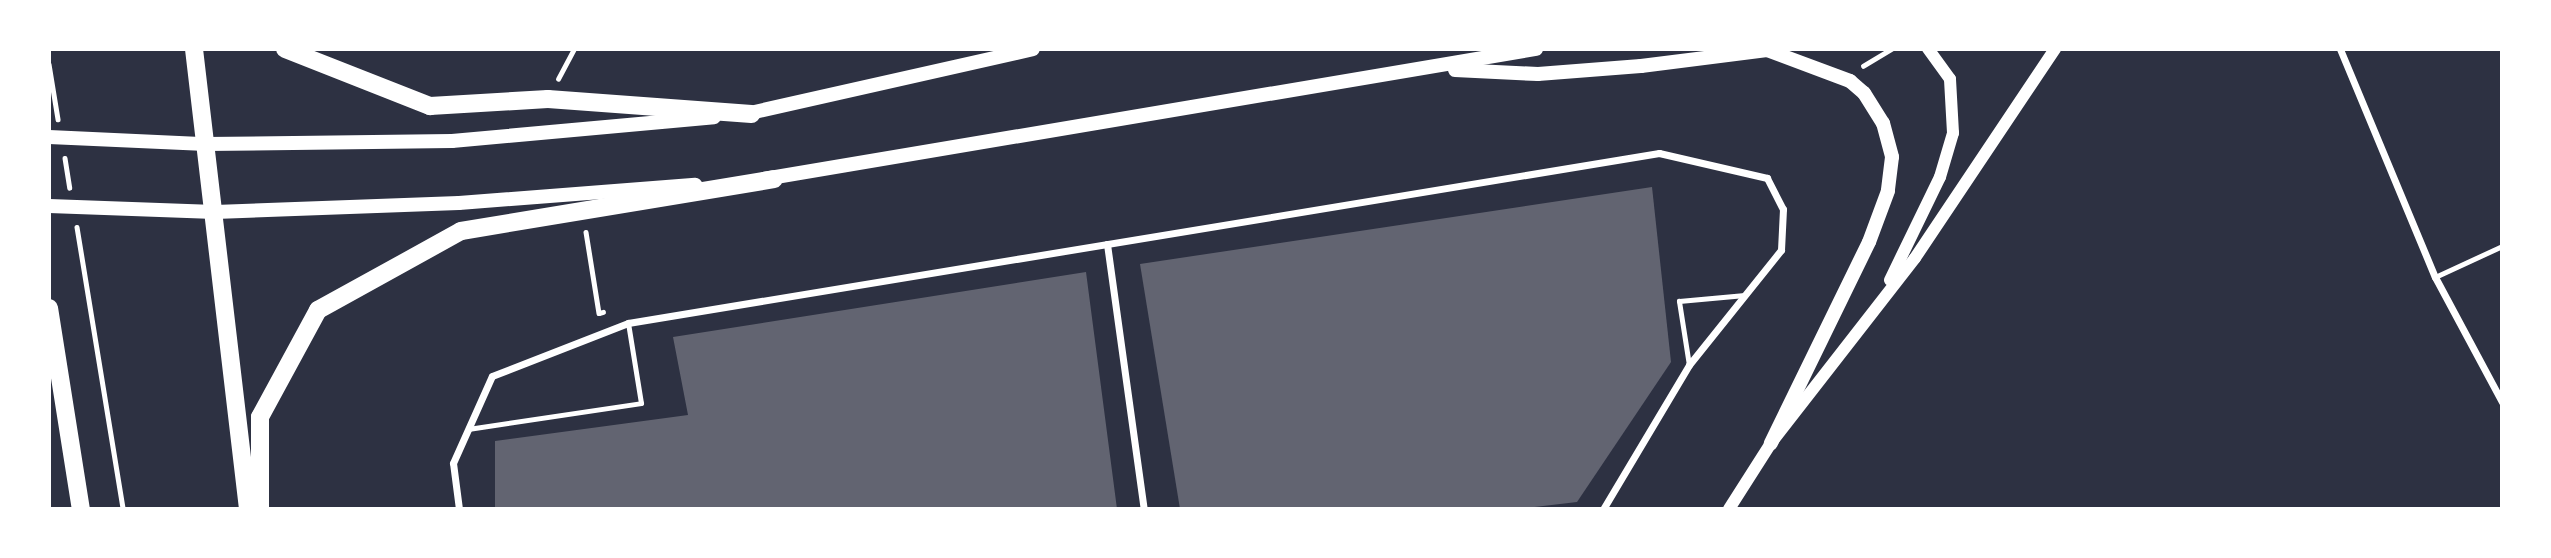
<!DOCTYPE html>
<style>
body{margin:0}
#map{position:relative;width:2551px;height:558px;overflow:hidden;background:#2d3142;font-family:Arial,sans-serif}
div>[style]{position:absolute}
.building>*{inset:0;background:#626471}
.path>*{height:4.5px;margin:-2.25px;padding:0 2.25px;transform-origin:2.25px;border-radius:2.25px;background:#fff}
.service>*{height:5px;margin:-2.5px;padding:0 2.5px;transform-origin:2.5px;border-radius:2.5px;background:#fff}
.minor>*{height:7px;margin:-3.5px;padding:0 3.5px;transform-origin:3.5px;border-radius:3.5px;background:#fff}
.tertiary>*{height:12px;margin:-6px;padding:0 6px;transform-origin:6px;border-radius:6px;background:#fff}
.secondary>*{height:14px;margin:-7px;padding:0 7px;transform-origin:7px;border-radius:7px;background:#fff}
.primary>*{height:18px;margin:-9px;padding:0 9px;transform-origin:9px;border-radius:9px;background:#fff}
span{translate:-50% -50%;white-space:nowrap;text-align:center;line-height:1.15;-webkit-text-stroke:7px #fff;paint-order:stroke}
.frame{position:absolute;inset:0;border:51px solid #fff;pointer-events:none}
</style>
<div id="map">
<div class="building">
<i style="clip-path:polygon(1652px 187px,1671px 362px,1577px 502px,1517px 509px,1180px 509px,1140px 264px)"></i>
<i style="clip-path:polygon(1086px 272px,1117px 509px,495px 509px,495px 441px,688px 415px,673px 337px)"></i>
</div>
<div class="path">
<i style="left:49px;top:64px;width:56px;rotate:80.7deg"></i>
<i style="left:1863px;top:66px;width:33px;rotate:-31deg"></i>
<i style="left:558px;top:79px;width:34px;rotate:-62deg"></i>
<i style="left:65px;top:158px;width:30px;rotate:81deg"></i>
<i style="left:77px;top:227px;width:286px;rotate:80.7deg"></i>
<i style="left:586px;top:232px;width:82px;rotate:80.9deg"></i>
<i style="left:599px;top:313px;width:4px;rotate:-14deg"></i>
</div>
<div class="service">
<i style="left:2435px;top:277px;width:74px;rotate:-24.8deg"></i>
<i style="left:1689px;top:365px;width:65px;rotate:-98.9deg"></i>
<i style="left:1679px;top:301px;width:66px;rotate:-5.2deg"></i>
<i style="left:468px;top:429px;width:175px;rotate:-8.5deg"></i>
<i style="left:641px;top:403px;width:81px;rotate:-99.2deg"></i>
</div>
<div class="minor">
<i style="left:2340px;top:49px;width:247px;rotate:67.4deg"></i>
<i style="left:2435px;top:277px;width:142px;rotate:61.8deg"></i>
<i style="left:1107px;top:244px;width:268px;rotate:82.1deg"></i>
<i style="left:459px;top:509px;width:46px;rotate:-97.4deg"></i>
<i style="left:453px;top:463px;width:95px;rotate:-65.9deg"></i>
<i style="left:492px;top:376px;width:146px;rotate:-21.3deg"></i>
<i style="left:628px;top:323px;width:1045px;rotate:-9.36deg"></i>
<i style="left:1659px;top:153px;width:111px;rotate:13deg"></i>
<i style="left:1767px;top:178px;width:35px;rotate:63deg"></i>
<i style="left:1783px;top:209px;width:41px;rotate:92.8deg"></i>
<i style="left:1781px;top:250px;width:147px;rotate:128.7deg"></i>
<i style="left:1689px;top:365px;width:168px;rotate:120.8deg"></i>
</div>
<div class="tertiary">
<i style="left:1890px;top:280px;width:114px;rotate:-64.1deg"></i>
<i style="left:1940px;top:177px;width:46px;rotate:-73.5deg"></i>
<i style="left:1953px;top:133px;width:54px;rotate:-93.2deg"></i>
<i style="left:1950px;top:79px;width:37px;rotate:-126deg"></i>
<i style="left:1729px;top:509px;width:78px;rotate:-57.5deg"></i>
<i style="left:1771px;top:443px;width:234px;rotate:-52.1deg"></i>
<i style="left:1915px;top:258px;width:252px;rotate:-56.2deg"></i>
</div>
<div class="secondary">
<i style="left:1455px;top:70px;width:83px;rotate:2.8deg"></i>
<i style="left:1538px;top:74px;width:103px;rotate:-4.4deg"></i>
<i style="left:1641px;top:66px;width:127px;rotate:-7.2deg"></i>
<i style="left:1767px;top:50px;width:89px;rotate:20.5deg"></i>
<i style="left:1850px;top:81px;width:18px;rotate:41deg"></i>
<i style="left:1864px;top:93px;width:36px;rotate:58deg"></i>
<i style="left:1883px;top:123px;width:35px;rotate:75deg"></i>
<i style="left:1892px;top:157px;width:34px;rotate:97deg"></i>
<i style="left:1888px;top:191px;width:54px;rotate:110.4deg"></i>
<i style="left:1869px;top:242px;width:224px;rotate:116deg"></i>
<i style="left:741px;top:115px;width:299px;rotate:-12.7deg"></i>
<i style="left:49px;top:137px;width:157px;rotate:2.6deg"></i>
<i style="left:206px;top:144px;width:246px;rotate:-0.7deg"></i>
<i style="left:452px;top:141px;width:263px;rotate:-5.2deg"></i>
<i style="left:764px;top:179px;width:783px;rotate:-9.56deg"></i>
<i style="left:49px;top:206px;width:166px;rotate:2.1deg"></i>
<i style="left:215px;top:212px;width:244px;rotate:-2.1deg"></i>
<i style="left:459px;top:203px;width:237px;rotate:-4.4deg"></i>
</div>
<div class="primary">
<i style="left:194px;top:49px;width:463px;rotate:83.3deg"></i>
<i style="left:285px;top:49px;width:156px;rotate:21.5deg"></i>
<i style="left:430px;top:106px;width:118px;rotate:-3.4deg"></i>
<i style="left:548px;top:99px;width:204px;rotate:4.2deg"></i>
<i style="left:49px;top:308px;width:204px;rotate:81deg"></i>
<i style="left:260px;top:509px;width:92px;rotate:-90deg"></i>
<i style="left:260px;top:417px;width:122px;rotate:-61.5deg"></i>
<i style="left:318px;top:310px;width:163px;rotate:-28.9deg"></i>
<i style="left:461px;top:231px;width:317px;rotate:-9.4deg"></i>
</div>
<div class="frame"></div>
</div>
